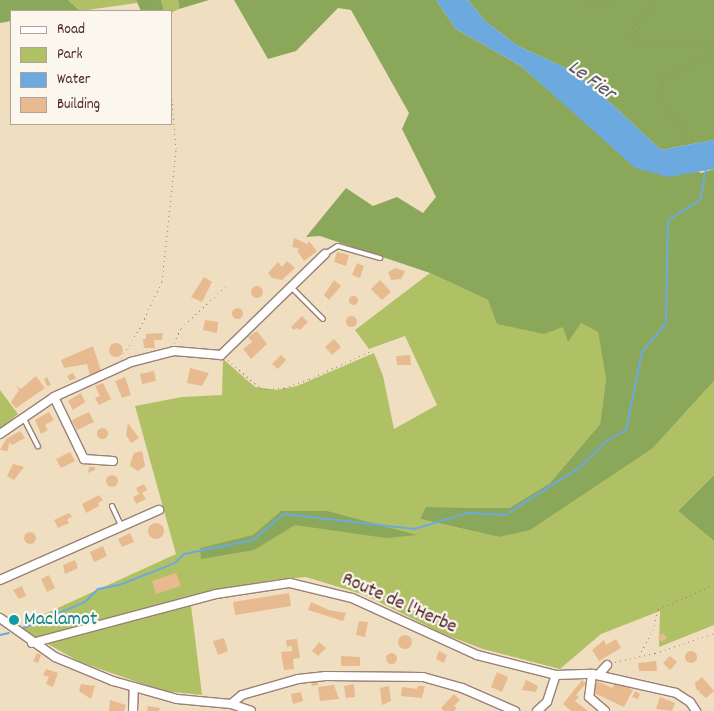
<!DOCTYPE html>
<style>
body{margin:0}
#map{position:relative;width:714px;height:711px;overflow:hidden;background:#efdfc0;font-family:Dekko,sans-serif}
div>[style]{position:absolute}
.green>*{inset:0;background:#afc164}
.forest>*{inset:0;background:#8ba75a}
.water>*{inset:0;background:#6ca9de}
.stream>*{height:2px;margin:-1px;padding:0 1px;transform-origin:1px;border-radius:1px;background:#6ca9de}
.building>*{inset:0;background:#e8ba8f}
.round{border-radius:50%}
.path>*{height:1px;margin-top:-0.5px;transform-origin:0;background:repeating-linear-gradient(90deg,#9c7f76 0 1px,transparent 0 5px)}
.roads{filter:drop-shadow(1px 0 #9c7f76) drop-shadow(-1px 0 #9c7f76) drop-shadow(0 1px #9c7f76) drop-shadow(0 -1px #9c7f76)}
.lane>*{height:4px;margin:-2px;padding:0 2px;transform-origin:2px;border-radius:2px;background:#fff}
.street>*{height:8px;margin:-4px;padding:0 4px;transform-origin:4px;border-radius:4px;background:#fff}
.dots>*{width:14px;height:14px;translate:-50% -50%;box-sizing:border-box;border:2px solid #fbf7ec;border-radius:50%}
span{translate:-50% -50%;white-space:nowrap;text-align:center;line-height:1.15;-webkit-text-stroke:4.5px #fbf7ec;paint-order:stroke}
.street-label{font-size:20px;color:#4a1f2b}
.culture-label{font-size:20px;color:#0d838f}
.left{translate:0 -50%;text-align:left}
.water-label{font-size:21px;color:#585673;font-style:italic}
.legend{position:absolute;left:10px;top:10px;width:162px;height:115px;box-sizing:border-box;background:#fbf7ec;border:1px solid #b4a19f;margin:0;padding:6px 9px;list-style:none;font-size:15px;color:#4a1f2b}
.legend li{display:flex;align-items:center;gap:10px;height:25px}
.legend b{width:25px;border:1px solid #b4a19f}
</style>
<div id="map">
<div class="green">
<i style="clip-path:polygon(68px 0,136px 0,137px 3px,80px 11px)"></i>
<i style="clip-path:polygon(161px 0,178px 0,179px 9px,171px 13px,164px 11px)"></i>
<i style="clip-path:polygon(430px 273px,488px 300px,563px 327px,581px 323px,598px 331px,606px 379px,600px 424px,550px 483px,509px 508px,427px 507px,420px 519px,499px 537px,653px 448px,714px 381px,714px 475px,678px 511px,714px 541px,714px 625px,659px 647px,660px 611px,601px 634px,560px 669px,483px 649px,441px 633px,365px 595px,306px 577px,273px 580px,190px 597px,202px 695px,163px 691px,80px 662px,21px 629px,27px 622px,176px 554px,135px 406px,182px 397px,222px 395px,223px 359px,255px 387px,277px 390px,297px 386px,374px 353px,383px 376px,394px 429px,437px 405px,405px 336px,369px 349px,355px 330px)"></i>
<i style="clip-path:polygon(0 390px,18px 414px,0 429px)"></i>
</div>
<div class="forest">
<i style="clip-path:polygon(0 0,68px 0,80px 11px,11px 11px,11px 21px,0 23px)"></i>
<i style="clip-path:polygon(136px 0,161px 0,164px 11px,141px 11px)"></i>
<i style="clip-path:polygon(178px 0,209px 0,179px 9px)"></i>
<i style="clip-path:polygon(234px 0,436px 0,456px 29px,521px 66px,578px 116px,701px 173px,714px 169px,714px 381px,653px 448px,530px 530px,499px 537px,420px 519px,426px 507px,509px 508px,550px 483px,600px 424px,606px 379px,598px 332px,581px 323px,568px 342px,563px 327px,544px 334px,497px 324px,488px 300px,430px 273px,320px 236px,306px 237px,346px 188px,373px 206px,397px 197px,423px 213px,436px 197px,402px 129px,409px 113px,351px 10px,338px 8px,296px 51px,268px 59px)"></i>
<i style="clip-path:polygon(468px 0,714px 0,714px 140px,661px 150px,579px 74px,518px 46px,485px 21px)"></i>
<i style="clip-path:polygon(714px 475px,714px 541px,678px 511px)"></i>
<i style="clip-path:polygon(281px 511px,327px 511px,417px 535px,386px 538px,295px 525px,254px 550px,201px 559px,200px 548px,253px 535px)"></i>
</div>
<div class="water">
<i style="clip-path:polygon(436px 0,468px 0,485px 21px,518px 46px,579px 74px,661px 150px,714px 140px,714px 169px,668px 177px,635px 168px,521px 66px,456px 29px)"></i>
</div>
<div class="stream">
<i style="left:21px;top:629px;width:69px;rotate:-22.9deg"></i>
<i style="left:85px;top:602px;width:18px;rotate:-45deg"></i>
<i style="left:98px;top:589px;width:21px;rotate:-11deg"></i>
<i style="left:119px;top:585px;width:60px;rotate:-21.4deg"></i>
<i style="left:175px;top:563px;width:13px;rotate:-45deg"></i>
<i style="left:184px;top:554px;width:70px;rotate:-11.5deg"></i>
<i style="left:253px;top:540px;width:40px;rotate:-40deg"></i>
<i style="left:284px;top:514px;width:131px;rotate:6.6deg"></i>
<i style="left:414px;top:529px;width:56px;rotate:-16.5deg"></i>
<i style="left:468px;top:513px;width:37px;rotate:3deg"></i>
<i style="left:505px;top:515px;width:88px;rotate:-32.4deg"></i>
<i style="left:579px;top:468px;width:37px;rotate:-45deg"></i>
<i style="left:605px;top:442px;width:24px;rotate:-30deg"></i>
<i style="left:626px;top:430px;width:80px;rotate:-78.4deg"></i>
<i style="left:642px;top:352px;width:38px;rotate:-50deg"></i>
<i style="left:666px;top:323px;width:103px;rotate:-88.9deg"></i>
<i style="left:668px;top:220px;width:38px;rotate:-32deg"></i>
<i style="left:700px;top:200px;width:32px;rotate:-79deg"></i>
<i style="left:0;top:635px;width:9px;rotate:-13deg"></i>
</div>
<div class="building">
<i style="clip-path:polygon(294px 238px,307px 244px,309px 241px,317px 251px,304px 261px,297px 251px,300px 249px,292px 247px)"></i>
<i style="clip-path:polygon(337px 252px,349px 255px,346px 266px,334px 262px)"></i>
<i style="clip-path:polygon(287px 261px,295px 268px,282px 280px,272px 278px,268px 273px,278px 262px,282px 267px)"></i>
<i style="clip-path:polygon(357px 263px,364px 266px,360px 278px,352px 275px)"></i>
<i style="clip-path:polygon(395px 268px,405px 271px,404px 274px,401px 279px,391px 280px,388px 272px)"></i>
<i style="clip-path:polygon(204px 277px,212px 282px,202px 302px,191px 297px)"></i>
<i style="clip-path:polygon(334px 280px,341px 286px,329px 300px,324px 295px)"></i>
<i style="clip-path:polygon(380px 280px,391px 292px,382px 300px,371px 289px)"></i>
<i class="round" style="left:251px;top:286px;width:12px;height:12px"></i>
<i class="round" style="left:348.5px;top:295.5px;width:9px;height:9px"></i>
<i class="round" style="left:231.5px;top:307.5px;width:11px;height:11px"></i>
<i class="round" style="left:345.5px;top:315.5px;width:11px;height:11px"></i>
<i style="clip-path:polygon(302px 316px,308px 322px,300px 330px,297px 328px,294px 330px,291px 327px)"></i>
<i style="clip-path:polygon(205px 320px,218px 322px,217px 333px,203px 330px)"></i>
<i style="clip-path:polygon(257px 331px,267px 344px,251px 359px,243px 349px,252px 342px,248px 337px)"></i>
<i style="clip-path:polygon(163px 333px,162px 340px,154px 340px,155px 348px,144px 348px,143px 339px,146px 339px,146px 334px)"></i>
<i style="clip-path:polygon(334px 339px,341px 347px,332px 355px,325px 347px)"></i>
<i class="round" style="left:109px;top:343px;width:14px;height:14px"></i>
<i style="clip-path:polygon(93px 346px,101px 371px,90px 375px,87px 364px,64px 368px,61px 360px)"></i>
<i style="clip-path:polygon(281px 355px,286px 360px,278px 369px,272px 364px)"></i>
<i style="clip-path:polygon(410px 355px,411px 365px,397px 365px,396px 356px)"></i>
<i style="clip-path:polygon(190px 368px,209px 373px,202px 386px,187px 383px)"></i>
<i style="clip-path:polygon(154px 371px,156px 381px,142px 384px,140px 374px)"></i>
<i style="clip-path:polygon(73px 373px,76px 378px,70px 381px,67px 376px)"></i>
<i style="clip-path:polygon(36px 376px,45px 388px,16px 408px,11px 402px,19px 390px,16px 386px,21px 389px)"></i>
<i style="clip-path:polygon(47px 377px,51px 385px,47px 386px,44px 379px)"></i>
<i style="clip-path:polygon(125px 377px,131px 395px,122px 398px,115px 381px)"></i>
<i style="clip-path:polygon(103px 383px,111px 399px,99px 405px,95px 398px,100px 396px,95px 386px)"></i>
<i style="clip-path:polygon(81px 393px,85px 402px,73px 410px,68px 401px)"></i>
<i style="clip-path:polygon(49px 412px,54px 420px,45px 425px,48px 430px,41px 434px,35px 420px)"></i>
<i style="clip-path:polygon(89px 412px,94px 422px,77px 430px,72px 420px)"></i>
<i style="clip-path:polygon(128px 423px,139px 438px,131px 443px,126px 435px)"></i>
<i class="round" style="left:96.5px;top:427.5px;width:11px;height:11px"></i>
<i style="clip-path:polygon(20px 431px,25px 438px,12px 445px,9px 442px,8px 451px,0 450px,6px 439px)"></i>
<i style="clip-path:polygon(142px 451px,145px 466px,138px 471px,130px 466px,131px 461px,134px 453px)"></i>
<i style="clip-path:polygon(70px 452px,75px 461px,61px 468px,56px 459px)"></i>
<i style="clip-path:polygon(13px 464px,24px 467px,14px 480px,7px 476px)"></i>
<i style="clip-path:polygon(89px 467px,95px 467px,95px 470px,88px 473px)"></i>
<i class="round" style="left:106px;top:475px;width:12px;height:12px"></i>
<i style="clip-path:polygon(144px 484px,147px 490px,142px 493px,146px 499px,136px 504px,133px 497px,139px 494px,136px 488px)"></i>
<i style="clip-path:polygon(99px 495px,103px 500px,98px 503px,99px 506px,86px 513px,82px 504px)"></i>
<i style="clip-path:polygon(69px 513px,72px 517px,67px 519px,69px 523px,58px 528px,54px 520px)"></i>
<i class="round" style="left:148px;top:523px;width:16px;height:16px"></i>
<i class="round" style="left:24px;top:532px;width:12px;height:12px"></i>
<i style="clip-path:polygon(130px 533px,134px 542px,122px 547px,118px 539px)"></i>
<i style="clip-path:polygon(103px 546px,107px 556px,94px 562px,90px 552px)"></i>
<i style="clip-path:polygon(75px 560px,78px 568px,65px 574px,63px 565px)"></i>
<i style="clip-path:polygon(176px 573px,181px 586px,156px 594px,152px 581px)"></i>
<i style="clip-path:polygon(49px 575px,55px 588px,47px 592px,41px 579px)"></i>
<i style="clip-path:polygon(22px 586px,26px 596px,19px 599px,13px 590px)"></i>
<i style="clip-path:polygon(289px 593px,291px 606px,235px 615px,233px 602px)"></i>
<i style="clip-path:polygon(311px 602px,329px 610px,346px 613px,343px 621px,308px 610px)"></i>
<i class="round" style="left:9px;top:614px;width:8px;height:8px"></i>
<i style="clip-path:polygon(359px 621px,368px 622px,365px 637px,356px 635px)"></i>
<i style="clip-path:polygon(663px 633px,667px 638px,662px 642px,658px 637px)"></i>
<i class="round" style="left:398px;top:635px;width:14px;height:14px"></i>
<i style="clip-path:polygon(224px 638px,228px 651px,218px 655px,213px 641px)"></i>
<i style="clip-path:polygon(297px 639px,300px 658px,293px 659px,294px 669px,284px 670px,281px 652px,292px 651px,292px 646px,287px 647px,286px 640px)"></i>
<i style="clip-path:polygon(616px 639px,621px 648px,599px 661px,592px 650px,604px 640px,606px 645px)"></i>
<i style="clip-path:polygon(319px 642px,326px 648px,318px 656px,312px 651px)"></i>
<i class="round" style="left:685px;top:651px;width:12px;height:12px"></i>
<i style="clip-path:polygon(439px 651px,447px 655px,444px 663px,436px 659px)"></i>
<i class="round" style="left:385.5px;top:652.5px;width:11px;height:11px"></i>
<i style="clip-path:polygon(37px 653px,41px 655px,38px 663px,33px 661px)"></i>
<i style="clip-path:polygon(341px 656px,360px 657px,360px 666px,341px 666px)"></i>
<i style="clip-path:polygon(670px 656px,677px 662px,670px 670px,663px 663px)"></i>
<i style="clip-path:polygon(656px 661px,657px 671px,639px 671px,638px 663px)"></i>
<i style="clip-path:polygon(46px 669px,58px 673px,53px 687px,46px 684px,49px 677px,43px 675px)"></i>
<i style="clip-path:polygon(497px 672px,508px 677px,502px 692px,491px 687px)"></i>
<i style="clip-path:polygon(702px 677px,714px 691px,706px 698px,699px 692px,701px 689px,698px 691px,696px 688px,695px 683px)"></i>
<i style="clip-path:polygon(318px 680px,318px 685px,312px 686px,311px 682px)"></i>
<i style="clip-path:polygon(526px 680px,538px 686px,536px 692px,522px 690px)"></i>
<i style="clip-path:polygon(582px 680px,586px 683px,576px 695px,579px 697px,575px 701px,588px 711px,571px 711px,563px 704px)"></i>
<i style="clip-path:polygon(597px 681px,612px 688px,616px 682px,633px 690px,624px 707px,592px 692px)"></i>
<i style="clip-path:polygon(81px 684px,95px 686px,91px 699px,79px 691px)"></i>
<i style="clip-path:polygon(354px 684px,355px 697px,346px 698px,344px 686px)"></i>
<i style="clip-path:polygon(334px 685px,339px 699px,320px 701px,318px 687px)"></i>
<i style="clip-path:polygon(389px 686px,391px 701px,382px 705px,380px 688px)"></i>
<i style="clip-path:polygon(418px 686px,425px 686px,422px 698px,401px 696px,402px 687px,417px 689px)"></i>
<i style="clip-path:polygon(635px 691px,640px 694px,638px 699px,632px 697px)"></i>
<i style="clip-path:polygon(301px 692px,303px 701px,293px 704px,291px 694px)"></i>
<i style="clip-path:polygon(454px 694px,460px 700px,454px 706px,457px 708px,454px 711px,444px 711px,441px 708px)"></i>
<i style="clip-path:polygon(660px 697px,675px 703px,672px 711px,656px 709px)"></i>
<i style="clip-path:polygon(110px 700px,126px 705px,124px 711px,109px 711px)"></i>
<i style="clip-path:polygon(148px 706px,160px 708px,159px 711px,147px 711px)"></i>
</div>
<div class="path">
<i style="left:144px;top:0;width:12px;rotate:70deg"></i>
<i style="left:587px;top:0;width:10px;rotate:37deg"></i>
<i style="left:595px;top:6px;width:17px;rotate:-21deg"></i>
<i style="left:655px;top:0;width:42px;rotate:128.2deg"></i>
<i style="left:629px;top:33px;width:16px;rotate:55deg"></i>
<i style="left:638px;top:46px;width:50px;rotate:-5.7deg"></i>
<i style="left:688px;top:41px;width:26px;rotate:11deg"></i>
<i style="left:684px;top:144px;width:14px;rotate:-82deg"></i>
<i style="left:686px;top:130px;width:22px;rotate:-137deg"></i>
<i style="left:670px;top:115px;width:21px;rotate:-118deg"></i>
<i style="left:660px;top:96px;width:16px;rotate:-83deg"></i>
<i style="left:662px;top:80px;width:60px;rotate:-29.1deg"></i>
<i style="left:174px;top:343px;width:17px;rotate:-65deg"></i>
<i style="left:181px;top:328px;width:63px;rotate:-43.1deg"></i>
<i style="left:121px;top:358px;width:36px;rotate:-58deg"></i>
<i style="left:140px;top:328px;width:52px;rotate:-64.9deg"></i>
<i style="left:162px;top:281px;width:133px;rotate:-83.9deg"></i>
<i style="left:176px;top:149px;width:62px;rotate:-94.6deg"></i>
<i style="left:228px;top:360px;width:43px;rotate:41.2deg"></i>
<i style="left:260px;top:388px;width:8px;rotate:7deg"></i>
<i style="left:268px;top:389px;width:16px;rotate:-4deg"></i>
<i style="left:284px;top:388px;width:27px;rotate:-20deg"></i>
<i style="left:309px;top:379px;width:70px;rotate:-24.4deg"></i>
<i style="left:639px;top:656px;width:30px;rotate:-62deg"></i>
<i style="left:653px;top:630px;width:22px;rotate:-77deg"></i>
<i style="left:658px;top:609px;width:56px;rotate:-23.3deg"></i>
<i style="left:615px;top:662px;width:41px;rotate:-12.7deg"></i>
<i style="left:655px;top:653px;width:62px;rotate:-18.7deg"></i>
</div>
<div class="roads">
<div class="lane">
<i style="left:325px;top:254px;width:15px;rotate:-32deg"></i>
<i style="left:338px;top:246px;width:44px;rotate:15.9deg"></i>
<i style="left:291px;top:287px;width:45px;rotate:45deg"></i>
<i style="left:23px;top:417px;width:33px;rotate:63deg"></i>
<i style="left:112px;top:506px;width:23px;rotate:65deg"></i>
</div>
<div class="street">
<i style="left:54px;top:397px;width:69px;rotate:64.2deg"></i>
<i style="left:84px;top:459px;width:29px;rotate:4deg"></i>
<i style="left:0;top:434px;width:65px;rotate:-34.4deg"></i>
<i style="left:54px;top:397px;width:85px;rotate:-24.4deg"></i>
<i style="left:131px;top:362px;width:44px;rotate:-14.3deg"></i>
<i style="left:174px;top:351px;width:47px;rotate:4.9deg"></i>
<i style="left:221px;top:355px;width:145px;rotate:-44.2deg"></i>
<i style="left:0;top:580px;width:174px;rotate:-23.8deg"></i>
<i style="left:0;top:618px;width:67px;rotate:35.3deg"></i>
<i style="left:55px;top:657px;width:63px;rotate:22.5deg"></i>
<i style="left:113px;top:681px;width:66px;rotate:15.7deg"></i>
<i style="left:177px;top:699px;width:54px;rotate:5.3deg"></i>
<i style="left:231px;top:704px;width:21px;rotate:19deg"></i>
<i style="left:32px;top:643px;width:190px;rotate:-14.9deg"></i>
<i style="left:216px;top:594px;width:75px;rotate:-8.5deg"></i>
<i style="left:290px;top:583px;width:64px;rotate:13.6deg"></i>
<i style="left:352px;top:598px;width:137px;rotate:24.5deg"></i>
<i style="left:477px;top:655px;width:81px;rotate:14.2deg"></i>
<i style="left:556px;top:675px;width:36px;rotate:-2deg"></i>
<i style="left:592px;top:674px;width:23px;rotate:97deg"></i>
<i style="left:589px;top:697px;width:21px;rotate:41deg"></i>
<i style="left:592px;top:674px;width:86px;rotate:12.7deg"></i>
<i style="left:676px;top:693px;width:17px;rotate:33deg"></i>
<i style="left:690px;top:702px;width:11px;rotate:56deg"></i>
<i style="left:599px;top:674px;width:12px;rotate:-48deg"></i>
<i style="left:231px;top:704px;width:14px;rotate:-39deg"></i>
<i style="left:242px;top:695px;width:58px;rotate:-15.9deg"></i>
<i style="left:298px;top:679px;width:28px;rotate:-6deg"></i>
<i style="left:326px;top:676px;width:97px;rotate:0.6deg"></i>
<i style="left:423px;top:677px;width:41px;rotate:15.8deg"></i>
<i style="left:462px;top:688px;width:58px;rotate:23.5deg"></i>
<i style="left:133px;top:711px;width:23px;rotate:-88deg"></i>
<i style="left:537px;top:711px;width:13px;rotate:-42deg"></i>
<i style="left:547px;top:702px;width:28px;rotate:-72deg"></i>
</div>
</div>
<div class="dots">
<i style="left:14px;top:620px;background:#0f9aa8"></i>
</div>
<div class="street-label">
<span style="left:399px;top:604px;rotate:24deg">Route de l'Herbe</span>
</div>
<div class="culture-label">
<span class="left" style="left:24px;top:620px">Maclamot</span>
</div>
<div class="water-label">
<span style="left:591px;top:81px;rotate:36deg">Le Fier</span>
</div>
<ul class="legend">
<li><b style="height:6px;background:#fff"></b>Road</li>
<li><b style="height:14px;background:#afc164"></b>Park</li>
<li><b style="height:14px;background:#6ca9de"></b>Water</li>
<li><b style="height:14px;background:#e8ba8f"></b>Building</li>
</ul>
</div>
